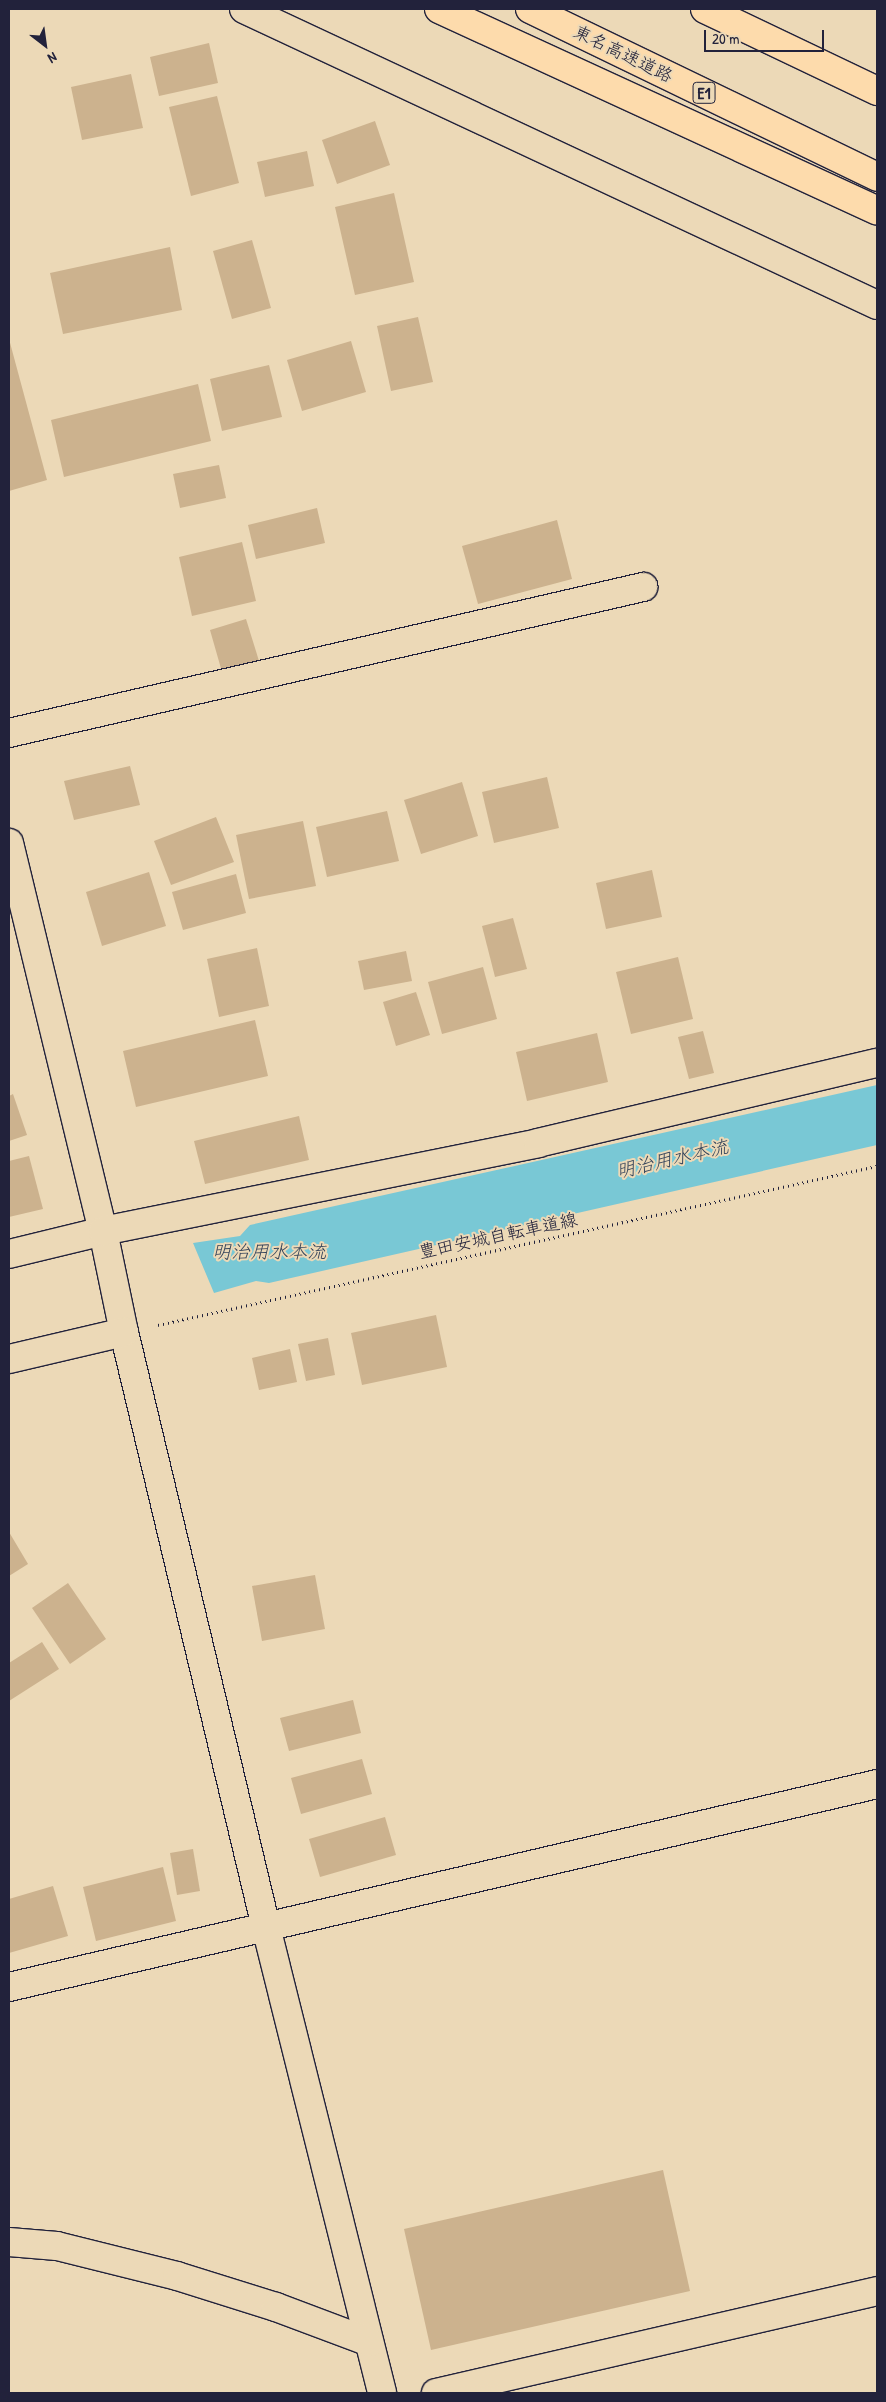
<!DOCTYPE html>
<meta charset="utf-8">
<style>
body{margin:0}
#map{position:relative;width:886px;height:2402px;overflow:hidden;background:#ecd9b7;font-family:"Patrick Hand","Klee One",sans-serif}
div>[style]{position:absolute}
.water>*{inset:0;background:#79c8d5}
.building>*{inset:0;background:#ccb28e}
.path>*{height:3px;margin-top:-1.5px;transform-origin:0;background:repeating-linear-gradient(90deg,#22223b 0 1px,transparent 0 5px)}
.roads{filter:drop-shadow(1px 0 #22223b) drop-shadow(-1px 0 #22223b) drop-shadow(0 1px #22223b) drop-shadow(0 -1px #22223b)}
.minor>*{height:28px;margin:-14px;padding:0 14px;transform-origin:14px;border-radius:14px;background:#ecd9b7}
.highway>*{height:28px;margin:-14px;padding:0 14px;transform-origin:14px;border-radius:14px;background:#fddbac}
span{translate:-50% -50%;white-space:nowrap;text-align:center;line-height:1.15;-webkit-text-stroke:4px #ecd9b7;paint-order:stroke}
.shield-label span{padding:1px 4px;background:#ecd9b7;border:1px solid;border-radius:4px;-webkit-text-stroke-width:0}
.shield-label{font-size:16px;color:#22223b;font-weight:700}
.street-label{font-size:18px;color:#22223b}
.water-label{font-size:19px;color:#33435a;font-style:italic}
.frame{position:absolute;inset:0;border:10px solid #22223b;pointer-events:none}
.north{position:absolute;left:20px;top:20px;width:50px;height:50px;-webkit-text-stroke:4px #ecd9b7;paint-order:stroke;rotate:150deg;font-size:14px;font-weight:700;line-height:20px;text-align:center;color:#22223b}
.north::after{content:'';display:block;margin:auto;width:18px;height:22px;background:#22223b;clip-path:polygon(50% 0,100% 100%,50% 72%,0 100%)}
.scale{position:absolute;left:704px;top:30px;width:120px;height:22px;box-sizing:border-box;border:2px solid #22223b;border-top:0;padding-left:6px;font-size:15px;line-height:18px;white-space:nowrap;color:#22223b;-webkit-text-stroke:4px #ecd9b7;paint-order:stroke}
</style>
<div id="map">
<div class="water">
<i style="clip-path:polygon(877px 1085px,877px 1145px,269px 1283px,256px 1281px,214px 1293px,193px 1243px,240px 1236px,250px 1225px)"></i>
</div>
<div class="building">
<i style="clip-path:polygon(209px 43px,218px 83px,159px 96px,150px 57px)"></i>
<i style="clip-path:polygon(131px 74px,143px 128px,82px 140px,71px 87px)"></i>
<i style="clip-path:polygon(217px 96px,239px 183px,191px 196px,169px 107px)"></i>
<i style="clip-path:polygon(375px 121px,390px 165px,337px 184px,322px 140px)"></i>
<i style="clip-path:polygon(307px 151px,314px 186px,265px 197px,257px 162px)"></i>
<i style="clip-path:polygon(394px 193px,414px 282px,355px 295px,335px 207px)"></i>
<i style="clip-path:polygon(252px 240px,271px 308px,232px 319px,213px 251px)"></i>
<i style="clip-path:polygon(170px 247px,182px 310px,63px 334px,50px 273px)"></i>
<i style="clip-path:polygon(418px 317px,433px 382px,391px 391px,377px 326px)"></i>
<i style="clip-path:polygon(9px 339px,47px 480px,9px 491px)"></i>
<i style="clip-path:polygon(351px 341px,366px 392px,302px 411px,287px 360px)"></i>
<i style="clip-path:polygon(269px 365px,282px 417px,222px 431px,210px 379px)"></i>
<i style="clip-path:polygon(198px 384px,211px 441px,64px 477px,51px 420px)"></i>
<i style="clip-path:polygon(219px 465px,226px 498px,180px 508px,173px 474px)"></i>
<i style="clip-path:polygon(317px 508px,325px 543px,256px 559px,248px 525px)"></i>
<i style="clip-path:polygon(557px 520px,572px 579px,478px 604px,462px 546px)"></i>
<i style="clip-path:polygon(242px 542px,256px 601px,192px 616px,179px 557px)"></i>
<i style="clip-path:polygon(246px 619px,259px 661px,222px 672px,210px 630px)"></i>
<i style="clip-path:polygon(130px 766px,140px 805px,74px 820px,64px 781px)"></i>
<i style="clip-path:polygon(547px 777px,559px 828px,494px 843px,482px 792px)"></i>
<i style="clip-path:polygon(462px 782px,478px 836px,421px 854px,404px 800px)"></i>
<i style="clip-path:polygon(387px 811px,399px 861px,327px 877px,316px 827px)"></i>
<i style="clip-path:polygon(216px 817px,234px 862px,171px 885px,154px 841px)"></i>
<i style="clip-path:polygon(303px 821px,316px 886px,249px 899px,236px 835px)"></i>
<i style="clip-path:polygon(652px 870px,662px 917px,606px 929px,596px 883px)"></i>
<i style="clip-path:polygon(149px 872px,166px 926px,102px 946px,86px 892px)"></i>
<i style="clip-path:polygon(236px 874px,246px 913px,183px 930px,172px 892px)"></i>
<i style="clip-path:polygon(513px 918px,527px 969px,495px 977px,482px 926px)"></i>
<i style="clip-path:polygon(257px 948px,269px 1006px,219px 1017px,207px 959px)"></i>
<i style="clip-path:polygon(406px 951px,412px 981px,364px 990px,358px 961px)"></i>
<i style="clip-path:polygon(678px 957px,693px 1019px,631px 1034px,616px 972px)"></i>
<i style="clip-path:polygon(483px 967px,497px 1019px,442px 1034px,428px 982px)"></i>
<i style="clip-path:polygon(416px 992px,430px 1035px,396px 1046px,383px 1002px)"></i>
<i style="clip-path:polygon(255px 1020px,268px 1076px,136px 1107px,123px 1051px)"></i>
<i style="clip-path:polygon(703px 1031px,714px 1073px,689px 1079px,678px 1037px)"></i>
<i style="clip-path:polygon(597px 1033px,608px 1082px,527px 1101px,516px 1052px)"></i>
<i style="clip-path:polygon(13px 1094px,27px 1135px,9px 1141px,9px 1096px)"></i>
<i style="clip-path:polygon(299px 1116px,309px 1160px,205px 1184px,194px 1141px)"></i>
<i style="clip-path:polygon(29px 1156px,43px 1209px,9px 1217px,9px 1161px)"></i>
<i style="clip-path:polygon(436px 1315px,447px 1367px,362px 1385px,351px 1333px)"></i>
<i style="clip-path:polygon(328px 1338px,335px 1375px,306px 1381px,298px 1344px)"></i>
<i style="clip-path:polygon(290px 1349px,297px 1382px,259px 1390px,252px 1358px)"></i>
<i style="clip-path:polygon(9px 1532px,28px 1564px,9px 1576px)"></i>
<i style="clip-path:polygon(315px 1575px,325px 1629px,262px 1641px,252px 1586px)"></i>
<i style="clip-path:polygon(68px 1583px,106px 1639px,70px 1664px,32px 1608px)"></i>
<i style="clip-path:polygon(42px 1642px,59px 1669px,9px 1701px,9px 1663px)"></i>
<i style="clip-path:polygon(353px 1700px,361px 1733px,289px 1751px,280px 1718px)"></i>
<i style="clip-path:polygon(362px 1759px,372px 1794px,301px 1814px,291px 1778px)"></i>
<i style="clip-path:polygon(385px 1817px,396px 1855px,320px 1877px,309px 1839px)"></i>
<i style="clip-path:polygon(193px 1849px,200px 1891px,177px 1895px,170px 1853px)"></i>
<i style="clip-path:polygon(163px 1867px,176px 1921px,96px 1941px,83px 1887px)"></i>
<i style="clip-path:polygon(53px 1886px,68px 1936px,9px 1953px,9px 1899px)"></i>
<i style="clip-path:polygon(663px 2170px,690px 2291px,431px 2350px,404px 2229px)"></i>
</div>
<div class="path">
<i style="left:158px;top:1325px;width:736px;rotate:-12.47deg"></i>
</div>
<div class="roads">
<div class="minor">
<i style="left:244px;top:9px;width:699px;rotate:25.06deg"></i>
<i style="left:9px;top:733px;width:651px;rotate:-12.97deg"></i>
<i style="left:9px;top:843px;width:399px;rotate:76.4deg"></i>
<i style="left:103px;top:1231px;width:103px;rotate:78.3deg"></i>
<i style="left:124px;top:1332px;width:612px;rotate:76.58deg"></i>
<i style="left:266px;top:1927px;width:480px;rotate:76deg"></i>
<i style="left:9px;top:1254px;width:97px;rotate:-13.7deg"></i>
<i style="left:103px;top:1231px;width:444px;rotate:-11.4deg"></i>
<i style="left:538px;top:1143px;width:348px;rotate:-13.3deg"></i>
<i style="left:9px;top:1359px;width:118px;rotate:-13.2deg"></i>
<i style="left:9px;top:1987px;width:891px;rotate:-13.16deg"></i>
<i style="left:9px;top:2242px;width:48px;rotate:4.8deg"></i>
<i style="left:57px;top:2246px;width:124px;rotate:14deg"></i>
<i style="left:177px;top:2276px;width:104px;rotate:17.4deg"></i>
<i style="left:276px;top:2307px;width:99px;rotate:20.6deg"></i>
<i style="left:436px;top:2393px;width:453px;rotate:-13deg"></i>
</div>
<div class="highway">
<i style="left:439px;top:9px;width:482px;rotate:24.7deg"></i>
<i style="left:530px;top:9px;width:386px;rotate:25.8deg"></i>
<i style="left:705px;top:9px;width:191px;rotate:25.5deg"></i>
</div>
</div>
<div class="shield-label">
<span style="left:704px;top:93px">E1</span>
</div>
<div class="street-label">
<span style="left:623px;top:54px;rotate:26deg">東名高速道路</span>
<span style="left:498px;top:1236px;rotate:-12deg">豊田安城自転車道線</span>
</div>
<div class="water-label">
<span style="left:672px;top:1159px;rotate:-13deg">明治用水本流</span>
<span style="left:269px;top:1252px">明治用水本流</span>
</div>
<div class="frame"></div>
<div class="north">N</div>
<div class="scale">20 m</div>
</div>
